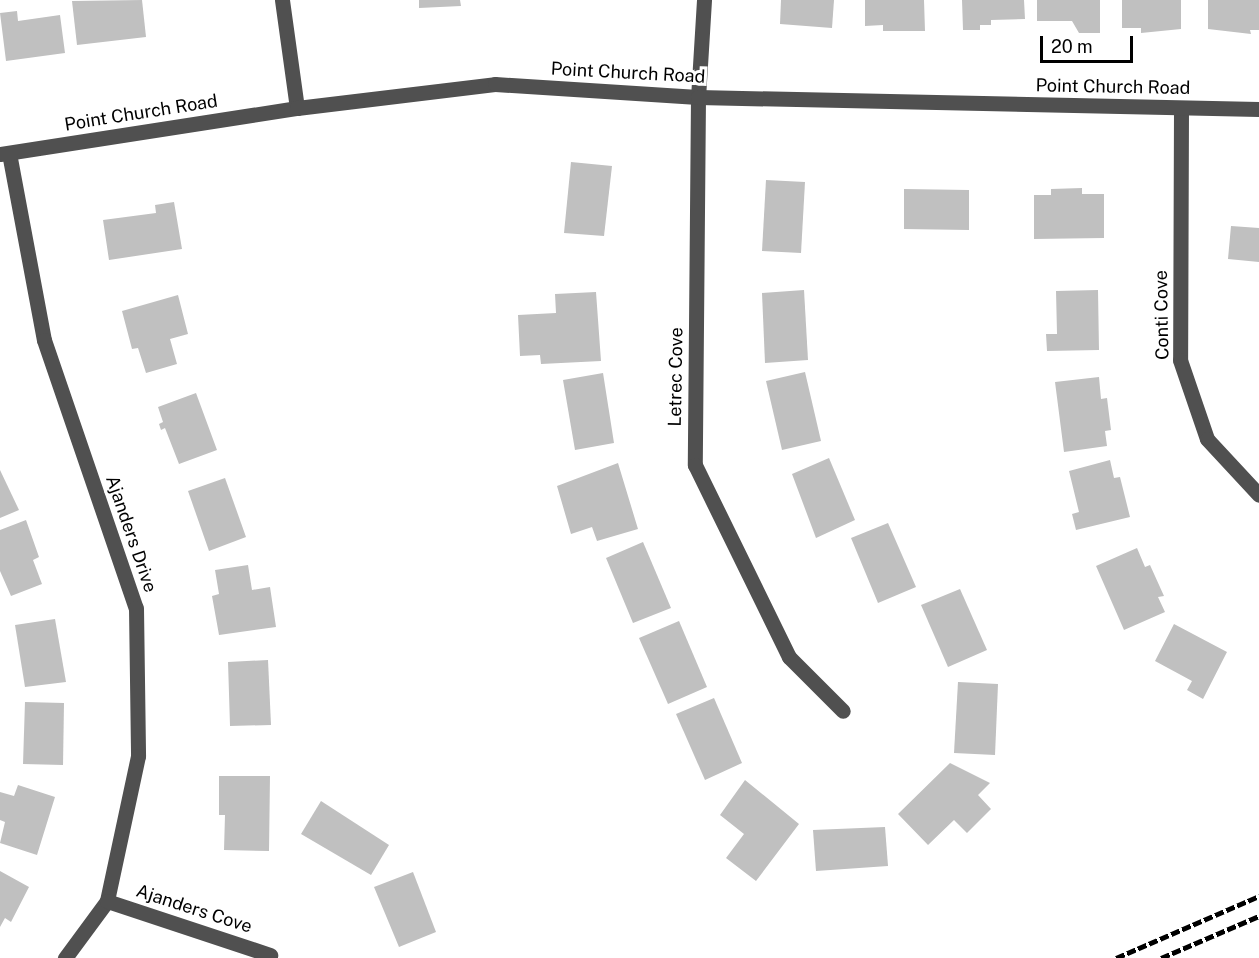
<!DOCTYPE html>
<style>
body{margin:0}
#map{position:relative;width:1259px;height:958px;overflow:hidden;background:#fff;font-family:"Public Sans",sans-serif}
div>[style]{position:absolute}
.building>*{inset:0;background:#c0c0c0}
.minor>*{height:15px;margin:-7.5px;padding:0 7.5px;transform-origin:7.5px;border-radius:7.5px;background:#505050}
.rail>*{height:4.5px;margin-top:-2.25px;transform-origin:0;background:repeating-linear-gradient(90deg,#000 0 9px,transparent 0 12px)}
span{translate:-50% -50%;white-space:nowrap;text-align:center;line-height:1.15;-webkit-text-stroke:6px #fff;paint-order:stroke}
.street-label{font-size:18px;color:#000}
.scale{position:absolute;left:1040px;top:36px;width:93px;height:27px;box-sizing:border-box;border:3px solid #000;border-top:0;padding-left:8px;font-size:18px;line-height:21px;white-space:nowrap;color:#000;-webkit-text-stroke:4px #fff;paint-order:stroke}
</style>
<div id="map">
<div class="building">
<i style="clip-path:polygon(142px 0,146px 37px,77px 45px,72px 1px)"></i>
<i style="clip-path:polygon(419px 0,460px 0,461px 6px,419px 8px)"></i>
<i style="clip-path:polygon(781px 0,834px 0,832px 28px,780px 24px)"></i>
<i style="clip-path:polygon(865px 0,924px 0,925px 31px,883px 31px,883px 25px,865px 26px)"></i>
<i style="clip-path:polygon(962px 0,1024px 0,1025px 19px,991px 20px,991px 25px,980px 25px,980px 30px,963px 30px)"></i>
<i style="clip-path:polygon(1037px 0,1100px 0,1100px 33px,1079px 33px,1072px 21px,1037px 21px)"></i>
<i style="clip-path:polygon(1122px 0,1181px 0,1181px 29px,1141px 33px,1141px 28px,1122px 28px)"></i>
<i style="clip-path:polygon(1208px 0,1259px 0,1259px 30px,1250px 30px,1251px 34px,1208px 29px)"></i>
<i style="clip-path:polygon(17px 11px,18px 21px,60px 15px,65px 53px,6px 61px,0 13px)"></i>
<i style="clip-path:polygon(571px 162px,612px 166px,604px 236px,564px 233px)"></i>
<i style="clip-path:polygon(766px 180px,805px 182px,801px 253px,762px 251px)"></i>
<i style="clip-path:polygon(1082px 188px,1082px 194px,1104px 194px,1104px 238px,1034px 239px,1034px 195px,1051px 195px,1051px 189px)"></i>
<i style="clip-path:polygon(904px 189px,969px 190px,969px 230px,904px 229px)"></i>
<i style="clip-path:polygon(174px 202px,182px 249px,109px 260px,103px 220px,156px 213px,155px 205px)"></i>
<i style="clip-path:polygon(1231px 226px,1259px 228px,1259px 262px,1228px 259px)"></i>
<i style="clip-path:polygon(804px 290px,808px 360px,765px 363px,762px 293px)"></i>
<i style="clip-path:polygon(1098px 290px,1099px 350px,1047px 351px,1046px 334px,1057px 334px,1056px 291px)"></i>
<i style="clip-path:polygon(596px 292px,601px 361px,541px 364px,540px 355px,520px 356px,518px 315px,556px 313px,555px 294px)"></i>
<i style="clip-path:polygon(178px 295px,188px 334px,170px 339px,177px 364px,146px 373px,138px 348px,132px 349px,122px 311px)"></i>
<i style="clip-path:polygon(805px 372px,821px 441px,782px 450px,766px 381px)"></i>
<i style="clip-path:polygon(603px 373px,614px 443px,575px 450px,563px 380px)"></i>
<i style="clip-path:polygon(1099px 377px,1101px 399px,1107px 398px,1111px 430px,1105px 431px,1107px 446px,1064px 452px,1055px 382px)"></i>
<i style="clip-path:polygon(196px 393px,217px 450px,179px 464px,165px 428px,161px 430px,159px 424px,163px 422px,158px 407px)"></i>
<i style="clip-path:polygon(829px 458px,855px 520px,816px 538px,792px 474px)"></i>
<i style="clip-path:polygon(1110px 460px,1114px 478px,1120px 477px,1130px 517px,1076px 530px,1072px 514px,1079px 512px,1069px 471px)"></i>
<i style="clip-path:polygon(618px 463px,638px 529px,597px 541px,592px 527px,571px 534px,557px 486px)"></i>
<i style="clip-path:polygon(0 470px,19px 510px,0 518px)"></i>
<i style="clip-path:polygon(225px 478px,246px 537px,209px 551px,188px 491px)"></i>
<i style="clip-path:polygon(26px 520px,39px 557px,33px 560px,42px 584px,11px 596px,0 571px,0 530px)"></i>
<i style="clip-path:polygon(888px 523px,916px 587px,878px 603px,851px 538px)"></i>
<i style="clip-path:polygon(643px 542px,671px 608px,633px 623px,606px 558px)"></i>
<i style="clip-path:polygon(1137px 548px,1145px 567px,1150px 565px,1164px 596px,1158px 597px,1165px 612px,1124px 630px,1096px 566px)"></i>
<i style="clip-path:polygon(248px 565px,252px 590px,270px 587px,276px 627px,219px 635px,212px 596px,219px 594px,215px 570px)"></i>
<i style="clip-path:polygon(960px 589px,987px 650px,948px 667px,921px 605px)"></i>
<i style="clip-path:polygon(55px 619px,66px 682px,25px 687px,15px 625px)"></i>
<i style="clip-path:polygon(679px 621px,707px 687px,668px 704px,639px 638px)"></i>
<i style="clip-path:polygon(1174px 624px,1227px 652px,1203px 699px,1187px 690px,1192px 681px,1155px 661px)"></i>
<i style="clip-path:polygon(268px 660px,271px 725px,230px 726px,228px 662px)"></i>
<i style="clip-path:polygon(958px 682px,998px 684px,995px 755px,954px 753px)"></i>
<i style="clip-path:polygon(714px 698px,742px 763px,705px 780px,676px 714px)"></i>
<i style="clip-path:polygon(25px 702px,64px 703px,63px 765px,23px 764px)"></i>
<i style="clip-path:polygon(950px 763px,990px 783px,978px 795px,991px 809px,967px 833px,954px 820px,928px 845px,898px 814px)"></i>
<i style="clip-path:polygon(219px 776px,270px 776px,269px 851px,224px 850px,225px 815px,219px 815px)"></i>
<i style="clip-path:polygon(745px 780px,799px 824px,756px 881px,726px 858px,744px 834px,720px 815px)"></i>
<i style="clip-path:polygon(18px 785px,55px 797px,37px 855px,0 843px,5px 822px,0 820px,0 792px,14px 796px)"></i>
<i style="clip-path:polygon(321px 801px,389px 845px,371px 875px,301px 834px)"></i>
<i style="clip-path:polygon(885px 827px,888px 866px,816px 871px,813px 830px)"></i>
<i style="clip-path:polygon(0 871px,29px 887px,11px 922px,5px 918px,0 927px)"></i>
<i style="clip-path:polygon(413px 872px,436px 932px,399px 947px,374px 887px)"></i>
</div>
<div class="minor">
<i style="left:282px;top:0;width:109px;rotate:82.1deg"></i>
<i style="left:704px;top:0;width:97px;rotate:93.5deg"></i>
<i style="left:698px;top:97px;width:368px;rotate:90.5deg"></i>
<i style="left:695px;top:465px;width:214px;rotate:63.9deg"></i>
<i style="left:789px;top:657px;width:76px;rotate:45deg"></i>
<i style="left:1181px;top:109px;width:251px;rotate:90.2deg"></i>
<i style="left:1180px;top:360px;width:83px;rotate:71.1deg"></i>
<i style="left:1207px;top:439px;width:76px;rotate:47.1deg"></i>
<i style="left:9px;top:153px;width:190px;rotate:79.4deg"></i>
<i style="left:44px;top:340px;width:283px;rotate:71.1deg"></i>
<i style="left:136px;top:608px;width:148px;rotate:89.2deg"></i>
<i style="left:138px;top:756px;width:148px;rotate:102.1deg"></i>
<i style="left:107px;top:901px;width:71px;rotate:126.4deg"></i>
<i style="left:0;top:154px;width:301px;rotate:-8.8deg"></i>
<i style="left:297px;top:108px;width:199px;rotate:-6.9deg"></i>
<i style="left:495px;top:84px;width:203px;rotate:3.7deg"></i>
<i style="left:698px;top:97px;width:561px;rotate:1.23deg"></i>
<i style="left:107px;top:901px;width:172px;rotate:18.3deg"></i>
</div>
<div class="rail">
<i style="left:1116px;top:958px;width:156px;rotate:-23.4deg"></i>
<i style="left:1161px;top:958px;width:107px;rotate:-23.2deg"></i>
</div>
<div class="street-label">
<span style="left:628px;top:73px;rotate:3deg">Point Church Road</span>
<span style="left:1113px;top:87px;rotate:1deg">Point Church Road</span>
<span style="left:141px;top:113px;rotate:-9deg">Point Church Road</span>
<span style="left:1162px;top:315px;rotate:-91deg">Conti Cove</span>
<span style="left:676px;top:377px;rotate:-89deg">Letrec Cove</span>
<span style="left:131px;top:534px;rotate:71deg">Ajanders Drive</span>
<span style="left:194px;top:909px;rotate:18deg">Ajanders Cove</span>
</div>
<div class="scale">20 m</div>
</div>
